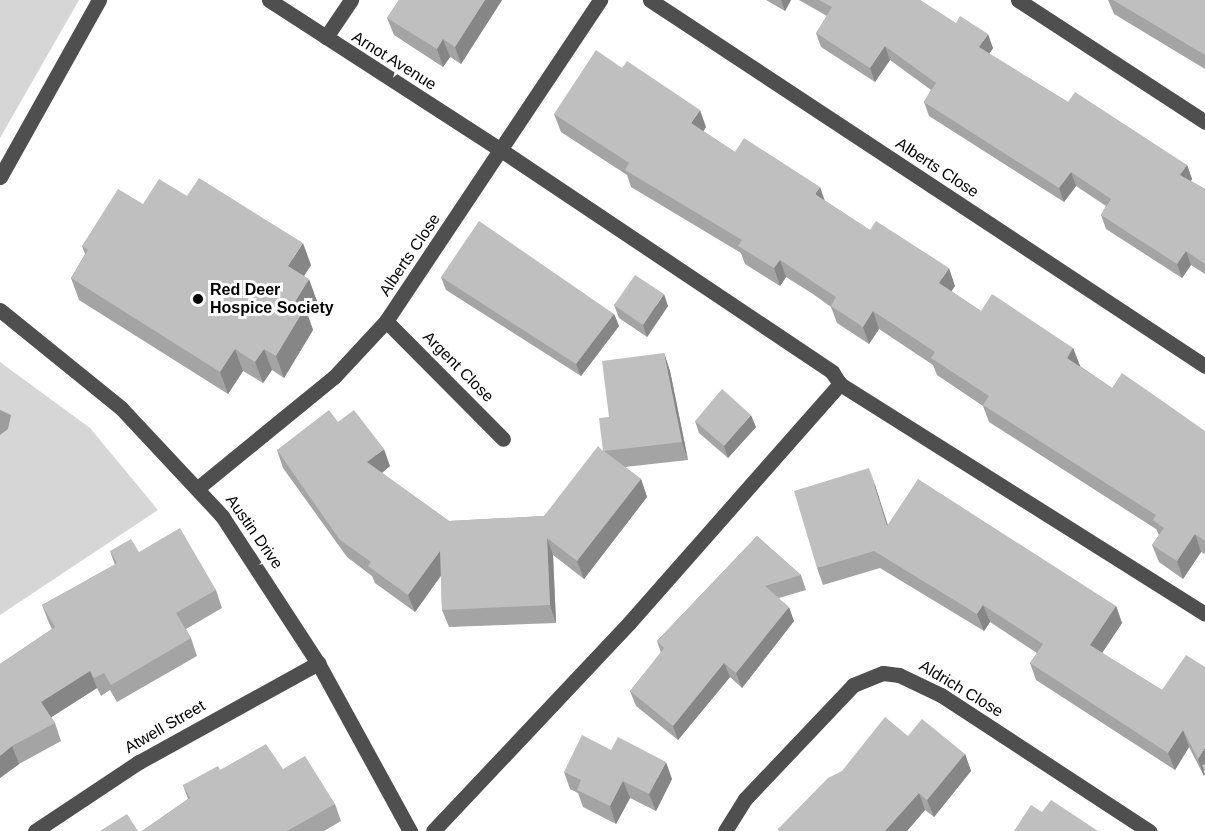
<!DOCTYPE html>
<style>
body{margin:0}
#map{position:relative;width:1205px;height:831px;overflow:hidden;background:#fff;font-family:Helvetica,sans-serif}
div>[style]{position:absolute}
.green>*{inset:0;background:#d6d6d6}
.water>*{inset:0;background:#9d9d9d}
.minor>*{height:15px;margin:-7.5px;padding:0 7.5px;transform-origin:7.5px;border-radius:7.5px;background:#4f4f4f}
.wall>*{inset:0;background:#a4a4a4}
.shaded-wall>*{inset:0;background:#868686}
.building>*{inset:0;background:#bfbfbf}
.dots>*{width:16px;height:16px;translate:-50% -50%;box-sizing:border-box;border:3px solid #fff;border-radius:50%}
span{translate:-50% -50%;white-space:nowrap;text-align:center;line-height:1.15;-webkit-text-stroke:6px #fff;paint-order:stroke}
.street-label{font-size:16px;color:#000}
.poi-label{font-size:16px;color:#000;font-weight:700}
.left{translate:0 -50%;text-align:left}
</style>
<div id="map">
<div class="green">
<i style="clip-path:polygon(0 0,79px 0,0 138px)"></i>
<i style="clip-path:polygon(0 362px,90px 428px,158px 510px,0 615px)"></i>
</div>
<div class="water">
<i style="clip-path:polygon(0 410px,11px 415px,8px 429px,0 435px)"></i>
</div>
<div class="minor">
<i style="left:269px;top:0;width:276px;rotate:32.9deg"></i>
<i style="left:501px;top:150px;width:399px;rotate:33.8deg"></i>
<i style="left:832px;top:372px;width:14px;rotate:56deg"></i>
<i style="left:840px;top:384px;width:431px;rotate:32.2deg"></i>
<i style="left:650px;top:0;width:665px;rotate:33.4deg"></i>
<i style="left:1018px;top:0;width:223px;rotate:33.1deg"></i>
<i style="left:326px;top:37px;width:45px;rotate:-56deg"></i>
<i style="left:0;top:177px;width:203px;rotate:-60.8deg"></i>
<i style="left:0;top:310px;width:156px;rotate:39deg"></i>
<i style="left:121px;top:408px;width:148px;rotate:46.9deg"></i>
<i style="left:222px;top:516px;width:176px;rotate:56.9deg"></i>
<i style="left:318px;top:663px;width:192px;rotate:61.3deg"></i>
<i style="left:386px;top:321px;width:166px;rotate:45.2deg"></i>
<i style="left:199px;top:487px;width:174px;rotate:-39.2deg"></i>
<i style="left:334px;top:377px;width:76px;rotate:-47.1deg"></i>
<i style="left:386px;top:321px;width:386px;rotate:-56.3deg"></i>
<i style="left:35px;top:831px;width:125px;rotate:-33.6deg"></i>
<i style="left:139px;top:762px;width:205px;rotate:-28.9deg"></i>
<i style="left:433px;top:831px;width:286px;rotate:-46.7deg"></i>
<i style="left:629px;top:623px;width:319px;rotate:-48.6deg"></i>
<i style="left:725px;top:831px;width:38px;rotate:-58deg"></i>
<i style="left:745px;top:799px;width:157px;rotate:-46.5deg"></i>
<i style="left:853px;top:685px;width:32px;rotate:-22deg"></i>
<i style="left:883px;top:673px;width:16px;rotate:7deg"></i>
<i style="left:899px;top:675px;width:47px;rotate:25.5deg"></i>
<i style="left:941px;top:695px;width:249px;rotate:33.2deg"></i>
</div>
<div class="wall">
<i style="clip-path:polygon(399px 0,502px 0,461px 64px,450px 57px,443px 67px,394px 35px,387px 18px)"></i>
<i style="clip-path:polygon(766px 0,791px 0,785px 11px)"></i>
<i style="clip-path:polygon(799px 0,920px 0,993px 48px,989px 54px,1068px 102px,1187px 165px,1192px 179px,1191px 181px,1205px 189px,1205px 274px,1191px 265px,1182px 278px,1106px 229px,1101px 215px,1106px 206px,1076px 186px,1064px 202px,929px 116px,924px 102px,931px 90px,890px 60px,875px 82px,821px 47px,816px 33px,827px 16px)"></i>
<i style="clip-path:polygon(1108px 0,1205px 0,1205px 69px,1114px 14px)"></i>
<i style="clip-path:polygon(554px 114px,706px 127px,703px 131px,735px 152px,824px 200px,955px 286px,951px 291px,981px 311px,1073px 348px,1080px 366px,1112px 388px,1205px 431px,1205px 554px,1201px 552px,1183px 579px,1159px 562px,1152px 545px,1159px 535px,1156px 529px,989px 422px,983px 406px,937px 375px,933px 365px,879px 329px,869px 344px,837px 323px,831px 307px,813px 294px,786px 277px,780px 286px,745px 264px,741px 253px,631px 187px,627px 175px,561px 132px)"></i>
<i style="clip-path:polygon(143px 204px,311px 265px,304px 276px,317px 301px,308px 316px,313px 330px,284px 378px,272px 370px,263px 383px,243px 371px,228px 394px,79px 300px,71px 278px,85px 254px,82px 246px)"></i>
<i style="clip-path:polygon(441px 277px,614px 314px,619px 326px,581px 376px,446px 290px)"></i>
<i style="clip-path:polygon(614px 305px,668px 306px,647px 337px,619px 318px)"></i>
<i style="clip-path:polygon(664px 353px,670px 371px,688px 460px,625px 467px,641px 479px,647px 497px,584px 579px,553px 555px,556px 623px,449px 627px,442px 610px,441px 576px,415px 612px,375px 583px,372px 576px,347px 557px,283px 468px,277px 450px,338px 422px,390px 466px,382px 473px,449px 521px,544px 516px,603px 451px,609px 417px)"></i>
<i style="clip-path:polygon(695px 421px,756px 427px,728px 458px,699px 433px)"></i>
<i style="clip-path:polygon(875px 485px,888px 525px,1116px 606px,1122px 623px,1102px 653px,1162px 690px,1205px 667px,1204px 776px,1189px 747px,1175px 770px,1036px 680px,1030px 663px,1037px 653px,990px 622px,984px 631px,880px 568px,823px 585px,817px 568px)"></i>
<i style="clip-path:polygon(757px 536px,801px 575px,806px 590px,779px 598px,794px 621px,742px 688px,730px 677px,678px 740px,636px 706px,630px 691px,661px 653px,657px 641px)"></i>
<i style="clip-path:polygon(110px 551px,139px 552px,216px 590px,222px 608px,186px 629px,191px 638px,197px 656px,117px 702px,110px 690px,101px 696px,97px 688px,51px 717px,55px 723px,61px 741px,19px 764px,0 778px,0 664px,52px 629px,49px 623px,42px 605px,115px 565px)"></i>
<i style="clip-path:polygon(908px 736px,965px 754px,971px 771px,934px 817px,925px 810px,907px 831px,779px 831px,778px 829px)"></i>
<i style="clip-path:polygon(283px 769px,335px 804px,341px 821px,324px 831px,142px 831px,188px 799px,183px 785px,220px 770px)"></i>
<i style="clip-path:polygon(564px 772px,672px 779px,656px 811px,630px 798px,616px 824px,583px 807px,578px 793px,570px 789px)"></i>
</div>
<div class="shaded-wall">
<i style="clip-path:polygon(485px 0,502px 0,461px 64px,455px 47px)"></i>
<i style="clip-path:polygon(781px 0,791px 0,785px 11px)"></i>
<i style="clip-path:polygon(988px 34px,993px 48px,984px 61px,979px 47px)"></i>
<i style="clip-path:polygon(443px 39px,450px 57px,443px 67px,437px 49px)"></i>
<i style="clip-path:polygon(885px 46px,890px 60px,875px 82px,870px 68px)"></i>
<i style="clip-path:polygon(700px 110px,706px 127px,697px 141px,691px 123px)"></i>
<i style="clip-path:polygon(1187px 165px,1192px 179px,1185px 189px,1180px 175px)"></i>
<i style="clip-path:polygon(1071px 172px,1076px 186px,1064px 202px,1059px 188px)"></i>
<i style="clip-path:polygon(820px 187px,826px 204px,815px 194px)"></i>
<i style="clip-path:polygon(303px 243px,311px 265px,296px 288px,288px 266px)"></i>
<i style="clip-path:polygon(1186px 251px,1191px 265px,1182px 278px,1177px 264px)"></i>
<i style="clip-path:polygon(780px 260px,786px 277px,780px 286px,774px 268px)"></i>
<i style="clip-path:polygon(949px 268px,955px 286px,945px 301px,939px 283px)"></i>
<i style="clip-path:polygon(309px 279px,317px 301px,308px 316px,313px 330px,284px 378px,276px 356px,295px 302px)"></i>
<i style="clip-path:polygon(664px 294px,668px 306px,647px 337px,643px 325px)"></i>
<i style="clip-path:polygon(873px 311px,879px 329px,869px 344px,863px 327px)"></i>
<i style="clip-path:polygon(614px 314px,619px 326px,581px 376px,576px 364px)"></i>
<i style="clip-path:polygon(1073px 348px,1080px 366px,1073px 375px,1067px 358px)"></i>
<i style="clip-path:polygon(235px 349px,243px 371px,228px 394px,220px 372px)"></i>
<i style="clip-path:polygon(264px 349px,272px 370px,263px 383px,255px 362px)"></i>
<i style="clip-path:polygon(664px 353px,670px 371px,688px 460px,682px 442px)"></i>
<i style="clip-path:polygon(751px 415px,756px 427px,728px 458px,724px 446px)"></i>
<i style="clip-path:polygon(384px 449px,390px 466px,374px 479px,367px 462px)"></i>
<i style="clip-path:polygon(869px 468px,875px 485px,893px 543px,887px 526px)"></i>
<i style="clip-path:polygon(641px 479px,647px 497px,584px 579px,577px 561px)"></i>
<i style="clip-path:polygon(1195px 534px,1201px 552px,1183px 579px,1177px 561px)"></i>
<i style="clip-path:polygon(547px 538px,553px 555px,556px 623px,550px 605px)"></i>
<i style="clip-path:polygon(440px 551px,446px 568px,415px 612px,408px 595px)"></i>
<i style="clip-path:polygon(983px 605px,990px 622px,984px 631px,977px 614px)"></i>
<i style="clip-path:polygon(1116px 606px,1122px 623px,1096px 662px,1090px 645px)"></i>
<i style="clip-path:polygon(789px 607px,794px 621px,742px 688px,736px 673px)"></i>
<i style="clip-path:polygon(724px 663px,730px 677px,678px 740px,673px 726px)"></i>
<i style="clip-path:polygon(90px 671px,97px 688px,47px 720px,41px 702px)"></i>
<i style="clip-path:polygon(1183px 730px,1189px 747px,1175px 770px,1168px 753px)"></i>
<i style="clip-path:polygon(12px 746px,19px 764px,0 778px,0 756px)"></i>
<i style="clip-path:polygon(1205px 748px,1205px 771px,1202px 765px,1205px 774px,1204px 776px,1198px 759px)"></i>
<i style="clip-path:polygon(965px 754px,971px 771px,934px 817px,927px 800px)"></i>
<i style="clip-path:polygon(666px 762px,672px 779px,656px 811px,649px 794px)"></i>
<i style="clip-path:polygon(623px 781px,630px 798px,616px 824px,610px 806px)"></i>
<i style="clip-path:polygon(919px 793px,925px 810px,907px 831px,885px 831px)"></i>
</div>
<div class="building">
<i style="clip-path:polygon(399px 0,485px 0,455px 47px,443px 39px,437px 49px,387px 18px)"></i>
<i style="clip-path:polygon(819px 0,920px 0,956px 23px,960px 16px,988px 34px,979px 47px,1068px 102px,1075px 92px,1187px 165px,1180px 175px,1205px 189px,1205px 264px,1186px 251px,1177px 264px,1101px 215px,1111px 199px,1071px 172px,1059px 188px,924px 102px,936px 83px,885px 46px,870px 68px,816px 33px,832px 7px)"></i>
<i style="clip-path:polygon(1113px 0,1205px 0,1205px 55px)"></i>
<i style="clip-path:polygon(596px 50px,622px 68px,627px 61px,700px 110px,691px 123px,735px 152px,744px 138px,820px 187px,815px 194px,870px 230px,876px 221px,949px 268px,939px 283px,981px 311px,992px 294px,1073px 348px,1067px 358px,1112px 388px,1122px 373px,1161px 400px,1205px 431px,1205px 541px,1195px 534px,1177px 561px,1152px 545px,1164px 528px,1153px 520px,1156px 515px,983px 405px,989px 396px,931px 358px,935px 352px,873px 311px,863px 327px,831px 306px,836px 297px,780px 260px,774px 268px,738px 246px,742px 240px,625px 170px,629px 163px,554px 114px)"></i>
<i style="clip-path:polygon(199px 178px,303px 243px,288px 266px,309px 279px,295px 302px,305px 308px,276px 356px,264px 349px,255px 362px,235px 349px,220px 372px,71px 278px,88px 250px,82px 246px,118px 189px,143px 204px,159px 179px,187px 196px)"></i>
<i style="clip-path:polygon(479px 221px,614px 314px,576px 364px,441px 277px)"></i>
<i style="clip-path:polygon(635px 275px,664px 294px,643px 325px,614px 305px)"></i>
<i style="clip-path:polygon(664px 353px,682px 442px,604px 451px,641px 479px,577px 561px,547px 538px,550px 605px,442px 610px,440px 551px,408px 595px,368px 566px,371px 562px,340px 540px,277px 450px,329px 410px,338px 422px,354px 410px,384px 449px,367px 462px,449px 521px,544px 516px,598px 446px,603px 451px,599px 418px,609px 417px,602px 361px)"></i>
<i style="clip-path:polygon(722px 389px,751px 415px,724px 446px,695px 421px)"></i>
<i style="clip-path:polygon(869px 468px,887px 526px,918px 479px,1116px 606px,1090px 645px,1162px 690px,1186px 655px,1205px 667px,1205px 748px,1198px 759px,1183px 730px,1168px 753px,1030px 663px,1043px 644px,983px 605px,977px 614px,874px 551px,817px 568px,794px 491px)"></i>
<i style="clip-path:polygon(180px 528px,216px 590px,176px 613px,191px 638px,111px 685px,104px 673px,94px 678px,90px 671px,41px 702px,55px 723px,12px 746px,0 756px,0 664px,55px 627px,42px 605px,117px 563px,110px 551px,131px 539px,139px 552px)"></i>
<i style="clip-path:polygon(757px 536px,801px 575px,765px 586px,789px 607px,736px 673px,724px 663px,673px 726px,630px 691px,664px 648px,657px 641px)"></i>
<i style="clip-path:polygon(885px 717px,908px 736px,922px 719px,965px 754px,927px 800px,919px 793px,885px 831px,780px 831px,778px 829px,828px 778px,842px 771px)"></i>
<i style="clip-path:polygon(582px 735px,611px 750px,618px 737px,666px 762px,649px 794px,623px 781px,610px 806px,577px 790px,581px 780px,564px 772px)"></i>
<i style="clip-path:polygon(266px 744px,283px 769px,305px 756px,335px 804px,287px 831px,142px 831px,190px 798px,183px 785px,218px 766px,220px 770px)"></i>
<i style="clip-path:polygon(1205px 764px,1205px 771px,1202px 765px)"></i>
<i style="clip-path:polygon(1051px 800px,1098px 831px,1014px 831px,1031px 805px,1042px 812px)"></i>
<i style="clip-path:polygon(127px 814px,138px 831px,100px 831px)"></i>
</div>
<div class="dots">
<i style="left:198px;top:299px;background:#000"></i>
</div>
<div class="street-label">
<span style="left:394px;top:61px;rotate:32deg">Arnot Avenue</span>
<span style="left:937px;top:168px;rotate:33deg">Alberts Close</span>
<span style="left:410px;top:255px;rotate:-56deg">Alberts Close</span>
<span style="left:458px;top:367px;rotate:45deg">Argent Close</span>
<span style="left:254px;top:532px;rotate:55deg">Austin Drive</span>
<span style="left:961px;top:689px;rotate:31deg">Aldrich Close</span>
<span style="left:165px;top:727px;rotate:-30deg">Atwell Street</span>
</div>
<div class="poi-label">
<span class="left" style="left:210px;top:299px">Red Deer<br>Hospice Society</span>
</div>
</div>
